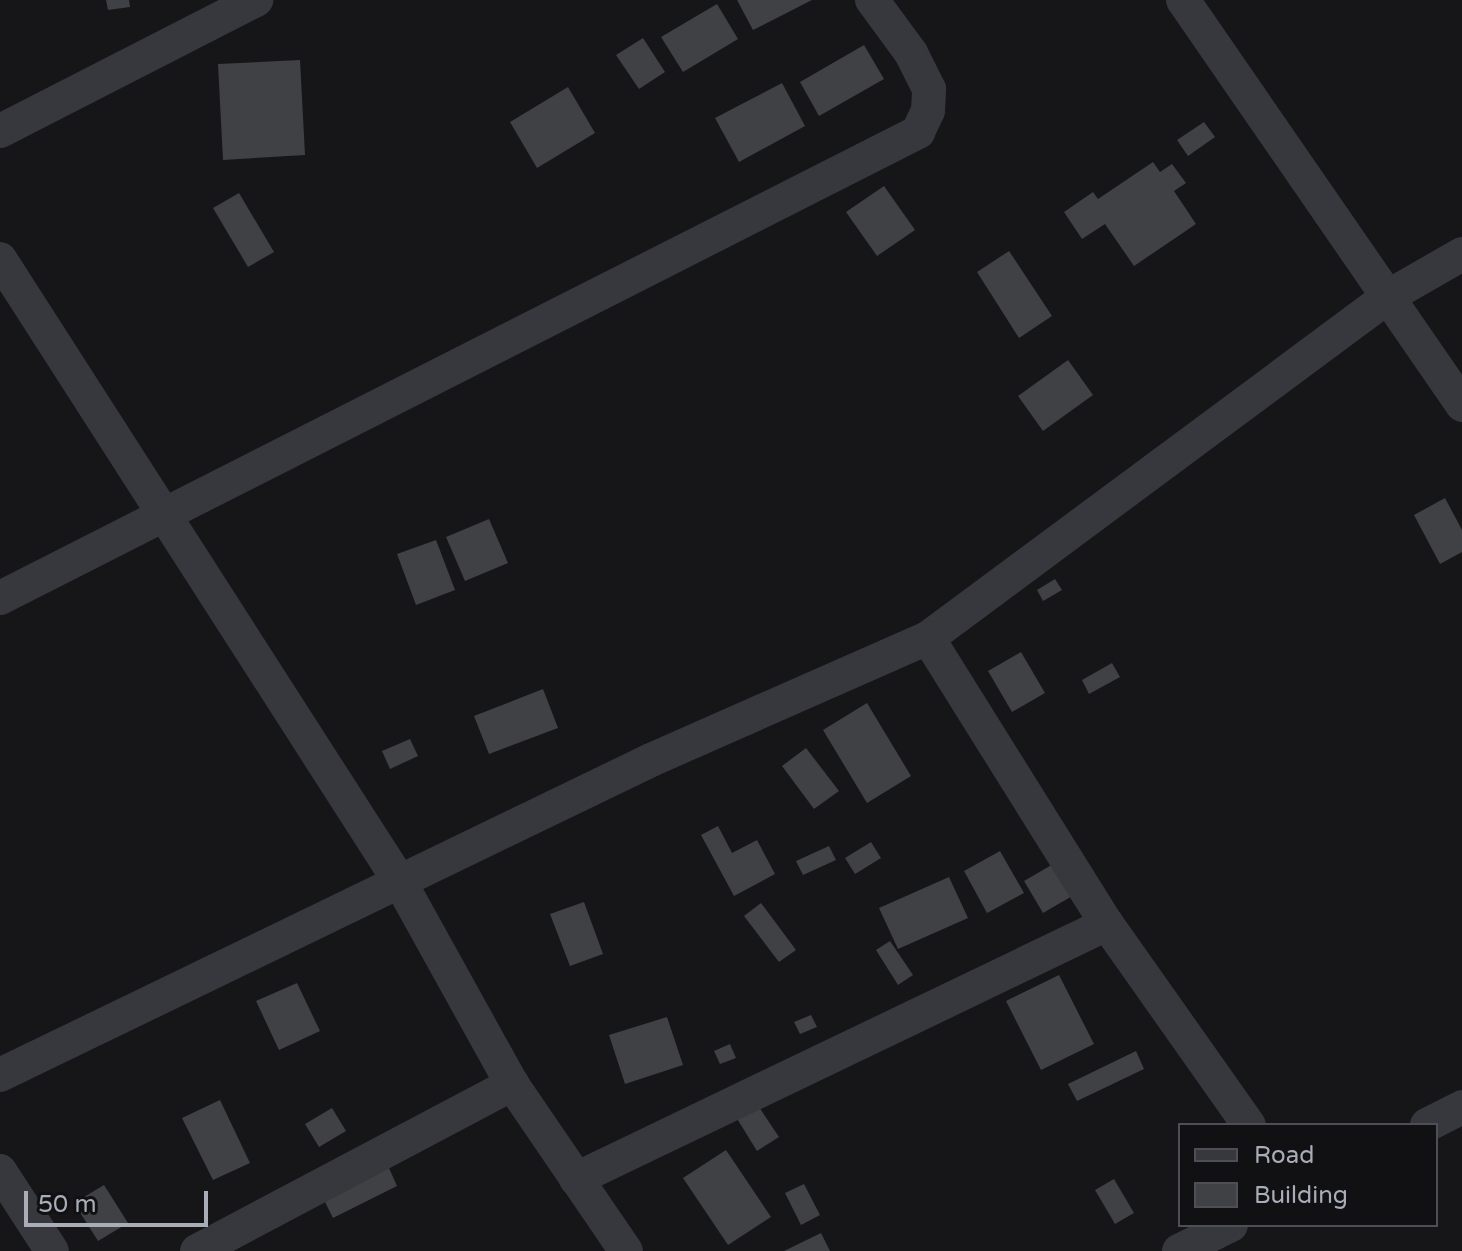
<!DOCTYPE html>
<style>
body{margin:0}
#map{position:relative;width:1462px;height:1251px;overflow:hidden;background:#161618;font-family:"Varela Round",sans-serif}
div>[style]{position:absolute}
.building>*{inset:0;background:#404145}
.minor>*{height:34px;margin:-17px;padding:0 17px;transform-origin:17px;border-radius:17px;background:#37383d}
span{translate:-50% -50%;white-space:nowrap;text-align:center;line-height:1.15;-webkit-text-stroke:6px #111113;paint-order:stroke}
.legend{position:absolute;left:1178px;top:1123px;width:260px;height:104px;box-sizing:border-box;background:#111113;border:2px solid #4d4f55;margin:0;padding:10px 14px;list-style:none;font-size:24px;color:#a8adb8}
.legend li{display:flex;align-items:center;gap:16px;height:40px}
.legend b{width:40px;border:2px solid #4d4f55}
.scale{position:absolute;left:24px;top:1191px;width:184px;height:36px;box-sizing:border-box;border:4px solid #a8adb8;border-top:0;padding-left:10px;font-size:24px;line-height:28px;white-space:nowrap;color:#a8adb8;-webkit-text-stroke:6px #111113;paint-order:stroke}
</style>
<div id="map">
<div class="building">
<i style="clip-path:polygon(106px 0,129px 0,130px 7px,108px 10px)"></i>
<i style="clip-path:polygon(737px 0,812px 0,753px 30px)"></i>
<i style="clip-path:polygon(717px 4px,738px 39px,683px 72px,661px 37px)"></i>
<i style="clip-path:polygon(643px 38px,665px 72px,639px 89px,616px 55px)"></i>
<i style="clip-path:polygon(864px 45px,884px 79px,819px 116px,800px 82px)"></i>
<i style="clip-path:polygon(300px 60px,305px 155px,223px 160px,218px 64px)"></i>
<i style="clip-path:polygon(782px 83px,805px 126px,739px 162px,715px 118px)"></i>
<i style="clip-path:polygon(568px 87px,595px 133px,537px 168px,510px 122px)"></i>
<i style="clip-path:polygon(1204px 122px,1215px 137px,1188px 156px,1177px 140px)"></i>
<i style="clip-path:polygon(1153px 162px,1160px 172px,1172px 164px,1186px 183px,1174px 191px,1196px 224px,1134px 266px,1105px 224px,1082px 239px,1064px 212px,1093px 192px,1098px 199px)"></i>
<i style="clip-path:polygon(884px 186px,915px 230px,877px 256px,846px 212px)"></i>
<i style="clip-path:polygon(239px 193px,274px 252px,248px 267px,213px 208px)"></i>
<i style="clip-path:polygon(1009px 251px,1052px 316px,1019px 338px,977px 272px)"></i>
<i style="clip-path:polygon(1068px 360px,1093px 395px,1043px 431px,1018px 396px)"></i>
<i style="clip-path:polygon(1445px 498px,1462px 530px,1462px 552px,1440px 564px,1414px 515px)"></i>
<i style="clip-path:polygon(489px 519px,508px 563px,465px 581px,446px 537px)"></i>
<i style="clip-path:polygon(436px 540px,455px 590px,416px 605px,397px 554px)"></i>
<i style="clip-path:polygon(1055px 579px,1062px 590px,1043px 601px,1037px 590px)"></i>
<i style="clip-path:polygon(1021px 652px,1045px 693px,1012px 712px,988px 671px)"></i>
<i style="clip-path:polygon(1112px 663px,1120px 677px,1089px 694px,1082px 680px)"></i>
<i style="clip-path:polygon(543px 689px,558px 728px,489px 754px,474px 716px)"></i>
<i style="clip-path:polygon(867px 703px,911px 776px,867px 803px,823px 730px)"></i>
<i style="clip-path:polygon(410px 739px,418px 756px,390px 769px,382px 751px)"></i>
<i style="clip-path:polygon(806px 748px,839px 791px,814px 809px,782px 766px)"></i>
<i style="clip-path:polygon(718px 826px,732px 853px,757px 840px,775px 874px,734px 896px,701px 835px)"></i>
<i style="clip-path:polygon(871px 842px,881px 858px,855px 874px,845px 858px)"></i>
<i style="clip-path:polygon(829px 846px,836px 860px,803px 875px,796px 861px)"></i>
<i style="clip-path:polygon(1000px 851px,1024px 893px,987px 913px,964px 871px)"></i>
<i style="clip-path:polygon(1055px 863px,1074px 895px,1043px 913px,1024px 881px)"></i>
<i style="clip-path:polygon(949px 877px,968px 918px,898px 949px,879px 908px)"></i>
<i style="clip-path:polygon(584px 902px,603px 954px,570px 966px,550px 914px)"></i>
<i style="clip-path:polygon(761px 903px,796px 950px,779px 962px,744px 916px)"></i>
<i style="clip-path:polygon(890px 941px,913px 975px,898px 985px,876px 950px)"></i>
<i style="clip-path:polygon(1059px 975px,1094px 1044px,1041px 1070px,1006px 1001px)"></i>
<i style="clip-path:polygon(297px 983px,320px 1031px,279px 1050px,256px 1001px)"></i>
<i style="clip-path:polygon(811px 1015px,817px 1027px,800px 1034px,794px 1022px)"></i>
<i style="clip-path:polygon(667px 1017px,683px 1065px,625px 1084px,609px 1035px)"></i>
<i style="clip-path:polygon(730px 1044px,736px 1058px,720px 1064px,714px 1051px)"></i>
<i style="clip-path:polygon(1136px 1051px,1144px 1069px,1077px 1101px,1068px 1084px)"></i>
<i style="clip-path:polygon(220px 1100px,250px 1163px,213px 1180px,182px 1118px)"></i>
<i style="clip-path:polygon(757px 1104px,779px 1137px,757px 1151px,736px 1117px)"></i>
<i style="clip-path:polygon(332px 1108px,346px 1131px,319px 1147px,305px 1124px)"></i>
<i style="clip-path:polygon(726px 1150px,771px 1217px,728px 1245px,683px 1178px)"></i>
<i style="clip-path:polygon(389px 1168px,397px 1186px,333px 1218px,324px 1200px)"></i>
<i style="clip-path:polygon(1114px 1179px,1134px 1213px,1115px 1224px,1095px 1190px)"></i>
<i style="clip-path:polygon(804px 1184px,820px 1215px,801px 1225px,785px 1193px)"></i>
<i style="clip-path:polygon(104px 1185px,128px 1223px,98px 1241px,74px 1203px)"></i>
<i style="clip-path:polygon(821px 1233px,830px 1251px,784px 1251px)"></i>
</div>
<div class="minor">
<i style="left:1183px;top:0;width:492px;rotate:55.4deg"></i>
<i style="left:0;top:131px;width:288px;rotate:-27.1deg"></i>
<i style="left:0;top:259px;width:740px;rotate:57.3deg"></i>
<i style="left:400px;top:882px;width:231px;rotate:61deg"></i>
<i style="left:512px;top:1084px;width:202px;rotate:55.7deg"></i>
<i style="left:0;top:598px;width:1030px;rotate:-26.91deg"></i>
<i style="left:918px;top:132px;width:23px;rotate:-65deg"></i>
<i style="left:928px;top:111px;width:22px;rotate:-87deg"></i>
<i style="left:929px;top:89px;width:40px;rotate:-116.6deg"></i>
<i style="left:911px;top:53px;width:66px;rotate:-126.3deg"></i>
<i style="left:928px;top:638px;width:574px;rotate:-36.57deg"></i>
<i style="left:1389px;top:296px;width:84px;rotate:-29.9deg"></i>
<i style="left:0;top:1075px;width:723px;rotate:-25.82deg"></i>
<i style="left:651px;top:760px;width:303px;rotate:-23.8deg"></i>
<i style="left:928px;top:638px;width:337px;rotate:58deg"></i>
<i style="left:1107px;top:924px;width:246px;rotate:54.8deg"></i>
<i style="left:1427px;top:1125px;width:39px;rotate:-27deg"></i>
<i style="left:0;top:1171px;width:95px;rotate:57deg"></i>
<i style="left:576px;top:1179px;width:589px;rotate:-25.65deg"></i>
<i style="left:197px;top:1251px;width:357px;rotate:-27.9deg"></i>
<i style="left:1179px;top:1251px;width:58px;rotate:-26.6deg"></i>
</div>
<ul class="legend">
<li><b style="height:10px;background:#37383d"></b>Road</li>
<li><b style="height:22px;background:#404145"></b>Building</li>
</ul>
<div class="scale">50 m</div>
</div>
